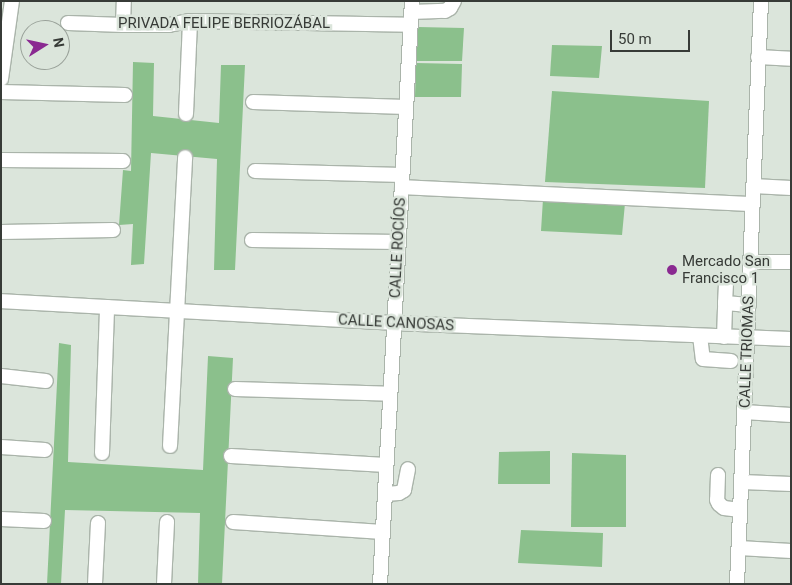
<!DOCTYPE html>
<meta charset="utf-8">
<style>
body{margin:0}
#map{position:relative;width:792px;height:585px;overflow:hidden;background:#dbe5db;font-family:Roboto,sans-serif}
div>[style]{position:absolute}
.green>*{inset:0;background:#8bc08c}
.roads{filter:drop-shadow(1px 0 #aab4aa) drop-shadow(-1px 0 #aab4aa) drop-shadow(0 1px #aab4aa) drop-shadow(0 -1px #aab4aa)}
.minor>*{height:14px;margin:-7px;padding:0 7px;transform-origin:7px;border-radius:7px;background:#fff}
.dots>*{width:14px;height:14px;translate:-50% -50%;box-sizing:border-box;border:2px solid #dbe5db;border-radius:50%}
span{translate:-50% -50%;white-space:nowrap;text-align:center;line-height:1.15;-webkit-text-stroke:5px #dbe5db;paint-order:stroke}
.street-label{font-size:15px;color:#373b37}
.poi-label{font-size:15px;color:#373b37}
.left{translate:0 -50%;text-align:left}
.frame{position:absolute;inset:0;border:2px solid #373b37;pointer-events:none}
.north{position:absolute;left:20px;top:20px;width:50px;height:50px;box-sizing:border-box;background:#dbe5db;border:1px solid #99a199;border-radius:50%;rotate:80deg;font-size:14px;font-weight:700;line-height:20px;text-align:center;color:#373b37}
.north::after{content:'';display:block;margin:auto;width:18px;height:22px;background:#8a2991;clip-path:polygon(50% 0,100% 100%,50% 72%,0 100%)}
.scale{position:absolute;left:610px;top:30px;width:80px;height:22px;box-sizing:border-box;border:2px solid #373b37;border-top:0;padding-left:6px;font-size:15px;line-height:18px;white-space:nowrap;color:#373b37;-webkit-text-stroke:4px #dbe5db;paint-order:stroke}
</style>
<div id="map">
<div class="green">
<i style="clip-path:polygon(418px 27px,464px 28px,462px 61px,416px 61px)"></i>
<i style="clip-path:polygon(552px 45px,602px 46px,599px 78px,550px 76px)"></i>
<i style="clip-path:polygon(133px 62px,154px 63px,153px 116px,219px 123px,221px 65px,245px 65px,235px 270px,214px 270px,217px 159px,151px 153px,144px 264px,131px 265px,133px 224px,119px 225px,123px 170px,131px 171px)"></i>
<i style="clip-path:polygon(416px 63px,462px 64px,461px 97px,415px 97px)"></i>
<i style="clip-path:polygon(552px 91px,709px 101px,705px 188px,545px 182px)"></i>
<i style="clip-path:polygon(543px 199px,625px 203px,622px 235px,541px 231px)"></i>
<i style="clip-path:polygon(59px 343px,71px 345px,68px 462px,203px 470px,208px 356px,233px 358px,222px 584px,198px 584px,200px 513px,65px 510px,61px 584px,47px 584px)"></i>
<i style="clip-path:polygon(550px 451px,550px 484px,498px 484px,499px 452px)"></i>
<i style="clip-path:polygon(572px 453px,626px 455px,626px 527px,571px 527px)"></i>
<i style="clip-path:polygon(521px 530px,603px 533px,602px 567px,518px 563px)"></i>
</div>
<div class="roads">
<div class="minor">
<i style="left:411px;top:12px;width:34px;rotate:-2deg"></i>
<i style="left:445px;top:11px;width:6px;rotate:-31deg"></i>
<i style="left:450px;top:8px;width:8px;rotate:-60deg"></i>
<i style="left:68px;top:23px;width:55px;rotate:2.1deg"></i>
<i style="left:123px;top:25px;width:46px"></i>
<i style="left:169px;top:25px;width:21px;rotate:-11deg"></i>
<i style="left:190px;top:21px;width:220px;rotate:1deg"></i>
<i style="left:123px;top:25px;width:24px;rotate:-88deg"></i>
<i style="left:758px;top:57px;width:33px;rotate:3deg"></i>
<i style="left:1px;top:79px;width:79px;rotate:-82deg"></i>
<i style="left:1px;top:92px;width:124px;rotate:1.4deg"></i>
<i style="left:253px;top:102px;width:153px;rotate:1.9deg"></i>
<i style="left:186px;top:114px;width:93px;rotate:-87.5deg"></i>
<i style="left:1px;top:160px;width:122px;rotate:0.5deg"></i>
<i style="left:255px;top:171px;width:147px;rotate:1.6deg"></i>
<i style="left:753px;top:186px;width:38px;rotate:3deg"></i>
<i style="left:402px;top:187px;width:351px;rotate:2.8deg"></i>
<i style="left:1px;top:232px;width:112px;rotate:-1deg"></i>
<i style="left:252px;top:240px;width:147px;rotate:0.8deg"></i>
<i style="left:750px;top:262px;width:41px"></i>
<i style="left:1px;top:301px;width:394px;rotate:3.2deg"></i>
<i style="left:394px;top:323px;width:397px;rotate:2.3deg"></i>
<i style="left:725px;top:303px;width:21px;rotate:-87deg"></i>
<i style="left:700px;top:336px;width:23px;rotate:83deg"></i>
<i style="left:703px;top:359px;width:28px;rotate:4deg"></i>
<i style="left:724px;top:337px;width:34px;rotate:-88deg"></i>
<i style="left:725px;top:303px;width:24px;rotate:5deg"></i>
<i style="left:1px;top:376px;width:45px;rotate:6.3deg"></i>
<i style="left:235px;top:389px;width:155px;rotate:1.8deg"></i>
<i style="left:744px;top:412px;width:47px;rotate:3.7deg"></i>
<i style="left:170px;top:446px;width:289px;rotate:-87deg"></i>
<i style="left:1px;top:447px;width:44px;rotate:3.9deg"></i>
<i style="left:102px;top:453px;width:146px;rotate:-88deg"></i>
<i style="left:231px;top:456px;width:155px;rotate:3.3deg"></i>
<i style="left:718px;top:475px;width:25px;rotate:92deg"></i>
<i style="left:717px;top:500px;width:4px;rotate:63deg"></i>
<i style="left:719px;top:504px;width:6px;rotate:39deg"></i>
<i style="left:724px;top:508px;width:16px;rotate:7deg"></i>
<i style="left:742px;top:482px;width:49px;rotate:2.3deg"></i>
<i style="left:385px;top:494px;width:14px;rotate:-4deg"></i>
<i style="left:399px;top:493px;width:6px;rotate:-31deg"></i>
<i style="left:404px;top:490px;width:21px;rotate:-79deg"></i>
<i style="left:1px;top:519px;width:43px;rotate:2.7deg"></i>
<i style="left:233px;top:522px;width:150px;rotate:3.8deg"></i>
<i style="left:739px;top:548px;width:52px;rotate:3.3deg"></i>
<i style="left:95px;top:584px;width:61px;rotate:-87.2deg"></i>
<i style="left:164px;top:584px;width:62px;rotate:-87.2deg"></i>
<i style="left:380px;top:584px;width:584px;rotate:-86.86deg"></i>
<i style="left:737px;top:584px;width:583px;rotate:-87.64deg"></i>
</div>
</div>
<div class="dots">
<i style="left:672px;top:270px;background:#8a2991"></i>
</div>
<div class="street-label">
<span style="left:224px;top:24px">PRIVADA FELIPE BERRIOZÁBAL</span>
<span style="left:398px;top:248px;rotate:-87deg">CALLE ROCÍOS</span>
<span style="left:396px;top:323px;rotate:3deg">CALLE CANOSAS</span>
<span style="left:747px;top:352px;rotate:-88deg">CALLE TRIOMAS</span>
</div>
<div class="poi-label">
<span class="left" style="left:682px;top:270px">Mercado San<br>Francisco 1</span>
</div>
<div class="frame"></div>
<div class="north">N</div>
<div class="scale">50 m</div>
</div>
